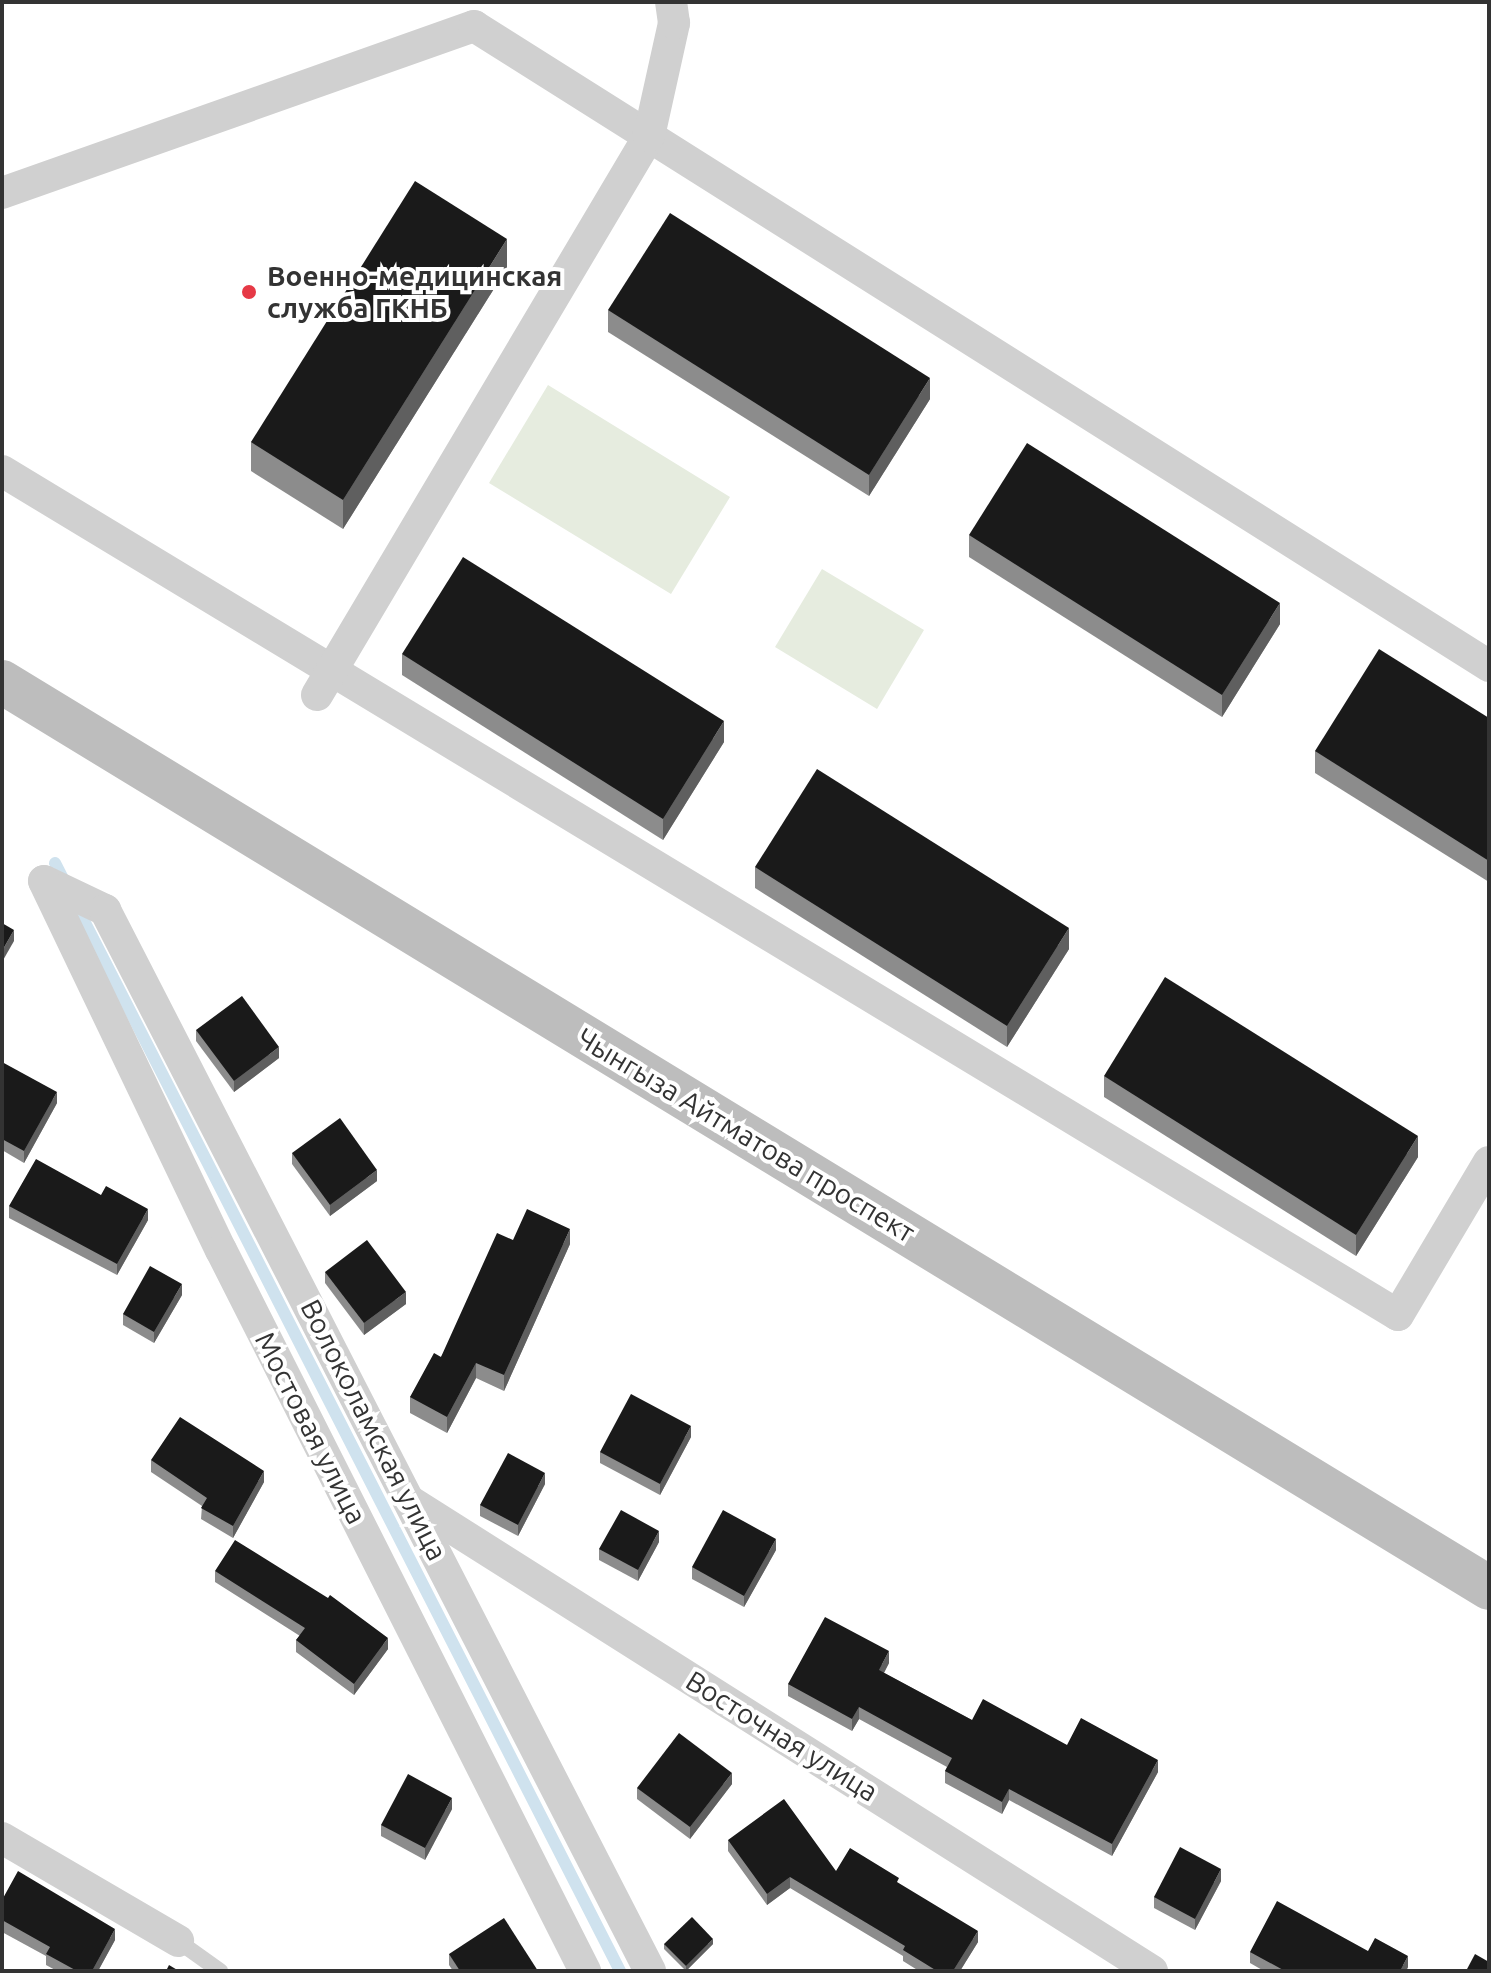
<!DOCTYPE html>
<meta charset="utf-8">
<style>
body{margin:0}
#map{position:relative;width:1491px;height:1973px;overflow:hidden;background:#fff;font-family:Ubuntu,sans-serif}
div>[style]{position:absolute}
.green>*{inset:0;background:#e6ecdf}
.stream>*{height:12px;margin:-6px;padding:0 6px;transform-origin:6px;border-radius:6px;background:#cfe2ee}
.lane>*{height:16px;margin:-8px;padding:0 8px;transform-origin:8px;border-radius:8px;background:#d0d0d0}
.street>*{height:32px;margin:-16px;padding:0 16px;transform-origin:16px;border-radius:16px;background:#d0d0d0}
.secondary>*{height:44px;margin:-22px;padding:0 22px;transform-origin:22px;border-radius:22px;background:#bdbdbd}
.wall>*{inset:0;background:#8c8c8c}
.shaded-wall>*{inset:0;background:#5f5f5f}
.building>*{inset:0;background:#1a1a1a}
.dots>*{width:22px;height:22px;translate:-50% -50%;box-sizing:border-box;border:4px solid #fff;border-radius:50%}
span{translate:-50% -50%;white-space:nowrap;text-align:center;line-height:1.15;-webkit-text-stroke:8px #fff;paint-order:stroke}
.poi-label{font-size:28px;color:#333;font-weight:700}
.left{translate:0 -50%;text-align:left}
.street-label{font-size:28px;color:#333}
.frame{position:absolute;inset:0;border:4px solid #333;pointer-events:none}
</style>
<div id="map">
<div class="green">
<i style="clip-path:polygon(548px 385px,730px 497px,671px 594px,489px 483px)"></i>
<i style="clip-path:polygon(822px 569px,924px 630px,877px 709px,775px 647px)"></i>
</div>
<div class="stream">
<i style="left:55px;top:863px;width:25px;rotate:63deg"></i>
<i style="left:76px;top:905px;width:1197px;rotate:62.96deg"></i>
</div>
<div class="lane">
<i style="left:178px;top:1941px;width:52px;rotate:35.5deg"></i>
</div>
<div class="street">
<i style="left:2px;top:193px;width:501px;rotate:-19.48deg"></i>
<i style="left:474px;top:26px;width:1200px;rotate:32.23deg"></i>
<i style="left:2px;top:471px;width:1631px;rotate:31.16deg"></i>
<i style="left:1398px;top:1315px;width:178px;rotate:-59.3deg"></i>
<i style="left:317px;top:695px;width:650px;rotate:-59.29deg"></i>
<i style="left:649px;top:136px;width:116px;rotate:-77.5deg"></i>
<i style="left:674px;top:23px;width:21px;rotate:-98deg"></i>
<i style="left:44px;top:881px;width:68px;rotate:25.4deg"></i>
<i style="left:105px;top:910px;width:1193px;rotate:62.81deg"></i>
<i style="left:44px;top:881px;width:409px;rotate:64.4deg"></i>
<i style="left:221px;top:1250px;width:808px;rotate:63.21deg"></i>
<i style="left:411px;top:1502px;width:877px;rotate:32.33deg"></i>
<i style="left:2px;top:1838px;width:204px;rotate:30.3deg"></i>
</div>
<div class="secondary">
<i style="left:2px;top:682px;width:1741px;rotate:31.35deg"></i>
</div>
<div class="wall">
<i style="clip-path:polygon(507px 268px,343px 529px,251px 471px,251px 442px)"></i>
<i style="clip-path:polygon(608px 310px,930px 399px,869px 496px,608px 332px)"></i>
<i style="clip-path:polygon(969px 535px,1280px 624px,1222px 717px,969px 557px)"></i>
<i style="clip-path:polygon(402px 654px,724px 742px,663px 840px,402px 675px)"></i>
<i style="clip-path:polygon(1489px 718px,1489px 882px,1315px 773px,1315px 751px)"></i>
<i style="clip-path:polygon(755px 867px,1069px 949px,1007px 1047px,755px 888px)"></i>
<i style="clip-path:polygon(196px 1030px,279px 1058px,234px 1092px,196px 1041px)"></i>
<i style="clip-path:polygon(2px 1062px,57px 1103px,24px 1163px,2px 1150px)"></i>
<i style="clip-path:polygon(1104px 1076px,1418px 1157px,1356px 1256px,1104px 1097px)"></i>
<i style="clip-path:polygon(292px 1153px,377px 1181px,330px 1216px,292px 1164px)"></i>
<i style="clip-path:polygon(101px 1195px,148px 1220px,117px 1275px,9px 1218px,9px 1206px)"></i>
<i style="clip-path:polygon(513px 1240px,570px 1244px,504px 1391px,476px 1378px,447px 1433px,410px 1413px,410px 1397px,441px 1357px)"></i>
<i style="clip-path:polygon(325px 1272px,406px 1304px,364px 1335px,325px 1283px)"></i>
<i style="clip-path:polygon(182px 1295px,154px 1343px,123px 1325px,123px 1314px)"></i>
<i style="clip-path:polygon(691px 1437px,660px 1495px,600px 1463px,600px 1452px)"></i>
<i style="clip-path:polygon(151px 1460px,264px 1482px,233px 1538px,201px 1519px,202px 1506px,151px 1472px)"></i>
<i style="clip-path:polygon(545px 1484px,518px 1536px,480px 1516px,480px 1505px)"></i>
<i style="clip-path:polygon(659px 1542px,638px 1581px,599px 1560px,599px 1549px)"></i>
<i style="clip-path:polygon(776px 1550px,744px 1607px,692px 1579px,692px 1567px)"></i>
<i style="clip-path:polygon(215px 1571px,328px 1598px,388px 1649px,354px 1695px,296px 1652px,296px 1640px,300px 1636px,215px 1582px)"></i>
<i style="clip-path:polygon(889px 1663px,884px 1673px,972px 1720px,1067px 1745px,1158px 1772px,1112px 1856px,1009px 1800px,1002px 1814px,945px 1783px,945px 1771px,947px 1767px,859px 1719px,852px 1731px,788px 1696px,788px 1684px)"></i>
<i style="clip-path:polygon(732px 1784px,690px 1839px,637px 1799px,637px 1788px)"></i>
<i style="clip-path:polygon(452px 1809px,425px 1860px,381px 1836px,381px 1825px)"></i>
<i style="clip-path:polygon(728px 1840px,836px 1871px,899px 1884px,978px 1942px,960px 1971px,919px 1971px,903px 1961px,903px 1956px,790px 1888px,767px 1905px,728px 1851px)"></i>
<i style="clip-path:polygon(1221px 1881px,1195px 1930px,1154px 1908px,1154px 1897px)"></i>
<i style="clip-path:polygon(2px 1900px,115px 1940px,98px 1971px,57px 1971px,46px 1965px,46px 1956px,2px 1932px)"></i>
<i style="clip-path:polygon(664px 1944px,713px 1944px,686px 1971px,664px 1949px)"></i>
<i style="clip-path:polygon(1368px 1951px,1408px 1967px,1406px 1971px,1264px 1971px,1250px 1963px,1250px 1952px)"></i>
<i style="clip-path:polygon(449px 1954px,538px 1971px,453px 1971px,449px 1965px)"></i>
</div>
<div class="shaded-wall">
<i style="clip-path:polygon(507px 239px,507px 268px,343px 529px,343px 500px)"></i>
<i style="clip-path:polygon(930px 378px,930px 399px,869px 496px,869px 475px)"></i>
<i style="clip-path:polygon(1280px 603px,1280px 624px,1222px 717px,1222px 695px)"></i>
<i style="clip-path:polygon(724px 721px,724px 742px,663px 840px,663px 819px)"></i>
<i style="clip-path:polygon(1069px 928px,1069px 949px,1007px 1047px,1007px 1026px)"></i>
<i style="clip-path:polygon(14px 930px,14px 941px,2px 962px,2px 951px)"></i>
<i style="clip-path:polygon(279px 1047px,279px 1058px,234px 1092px,234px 1081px)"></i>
<i style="clip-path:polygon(57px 1092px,57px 1103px,24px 1163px,24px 1151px)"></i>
<i style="clip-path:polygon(1418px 1136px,1418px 1157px,1356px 1256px,1356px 1235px)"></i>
<i style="clip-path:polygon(377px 1170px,377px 1181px,330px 1216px,330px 1205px)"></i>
<i style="clip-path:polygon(148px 1209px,148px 1220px,117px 1275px,117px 1264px)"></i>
<i style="clip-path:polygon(570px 1229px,570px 1244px,504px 1391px,504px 1375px)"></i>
<i style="clip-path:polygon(182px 1284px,182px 1295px,154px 1343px,154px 1332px)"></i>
<i style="clip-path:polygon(406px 1292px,406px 1304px,364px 1335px,364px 1323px)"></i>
<i style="clip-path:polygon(476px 1363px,476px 1378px,447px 1433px,447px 1417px)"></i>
<i style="clip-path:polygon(691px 1426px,691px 1437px,660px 1495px,660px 1484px)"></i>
<i style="clip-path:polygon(264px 1471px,264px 1482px,233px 1538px,233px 1526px)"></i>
<i style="clip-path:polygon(545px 1473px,545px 1484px,518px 1536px,518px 1525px)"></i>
<i style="clip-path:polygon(659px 1531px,659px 1542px,638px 1581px,638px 1570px)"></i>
<i style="clip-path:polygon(776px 1539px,776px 1550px,744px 1607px,744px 1596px)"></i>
<i style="clip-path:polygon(388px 1638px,388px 1649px,354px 1695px,354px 1684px)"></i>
<i style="clip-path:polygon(889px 1651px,889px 1663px,879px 1682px,879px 1670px)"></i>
<i style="clip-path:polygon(859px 1707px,859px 1719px,852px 1731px,852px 1719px)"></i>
<i style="clip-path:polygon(1158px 1760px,1158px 1772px,1112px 1856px,1112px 1844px)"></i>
<i style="clip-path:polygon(732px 1773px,732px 1784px,690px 1839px,690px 1827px)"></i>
<i style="clip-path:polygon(1009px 1789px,1009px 1800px,1002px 1814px,1002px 1802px)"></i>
<i style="clip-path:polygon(452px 1798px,452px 1809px,425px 1860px,425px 1848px)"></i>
<i style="clip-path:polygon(1221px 1869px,1221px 1881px,1195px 1930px,1195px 1919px)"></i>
<i style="clip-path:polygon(790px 1877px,790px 1888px,767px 1905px,767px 1894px)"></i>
<i style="clip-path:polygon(115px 1929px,115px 1940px,98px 1971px,92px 1971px)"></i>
<i style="clip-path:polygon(978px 1931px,978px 1942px,960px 1971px,953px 1971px)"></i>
<i style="clip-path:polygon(713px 1939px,713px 1944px,686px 1971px,686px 1966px)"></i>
<i style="clip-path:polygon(1408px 1956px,1408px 1967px,1406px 1971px,1400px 1971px)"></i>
</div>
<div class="building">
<i style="clip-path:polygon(415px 181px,507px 239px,343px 500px,251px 442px)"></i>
<i style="clip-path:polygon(670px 213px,930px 378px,869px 475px,608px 310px)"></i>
<i style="clip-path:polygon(1027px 443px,1280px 603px,1222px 695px,969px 535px)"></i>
<i style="clip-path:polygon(463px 557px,724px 721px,663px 819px,402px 654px)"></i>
<i style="clip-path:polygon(1379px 649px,1489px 718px,1489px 861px,1315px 751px)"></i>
<i style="clip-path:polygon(817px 769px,1069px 928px,1007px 1026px,755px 867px)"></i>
<i style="clip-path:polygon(2px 923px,14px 930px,2px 951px)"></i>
<i style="clip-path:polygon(1165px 977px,1418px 1136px,1356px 1235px,1104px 1076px)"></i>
<i style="clip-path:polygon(242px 996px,279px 1047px,234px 1081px,196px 1030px)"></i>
<i style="clip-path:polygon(2px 1062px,57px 1092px,24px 1151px,2px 1139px)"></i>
<i style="clip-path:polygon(340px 1118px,377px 1170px,330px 1205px,292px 1153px)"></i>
<i style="clip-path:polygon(36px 1159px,101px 1195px,106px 1186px,148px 1209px,117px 1264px,9px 1206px)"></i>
<i style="clip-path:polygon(527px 1209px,570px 1229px,504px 1375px,476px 1363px,447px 1417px,410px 1397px,434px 1353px,441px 1357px,497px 1233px,513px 1240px)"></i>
<i style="clip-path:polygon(367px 1240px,406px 1292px,364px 1323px,325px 1272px)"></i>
<i style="clip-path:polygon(150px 1266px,182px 1284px,154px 1332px,123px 1314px)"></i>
<i style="clip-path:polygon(631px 1394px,691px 1426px,660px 1484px,600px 1452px)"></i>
<i style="clip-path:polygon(180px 1417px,264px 1471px,233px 1526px,201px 1508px,207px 1498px,151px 1460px)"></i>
<i style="clip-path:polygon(508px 1453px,545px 1473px,518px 1525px,480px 1505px)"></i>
<i style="clip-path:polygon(621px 1510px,659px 1531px,638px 1570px,599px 1549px)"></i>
<i style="clip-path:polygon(723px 1510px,776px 1539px,744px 1596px,692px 1567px)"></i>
<i style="clip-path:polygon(235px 1540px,328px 1598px,330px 1595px,388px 1638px,354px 1684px,296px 1640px,305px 1628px,215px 1571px)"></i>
<i style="clip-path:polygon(825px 1617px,889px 1651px,879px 1670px,972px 1720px,983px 1699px,1067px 1745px,1081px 1718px,1158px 1760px,1112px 1844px,1009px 1789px,1002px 1802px,945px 1771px,952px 1758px,859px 1707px,852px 1719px,788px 1684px)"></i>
<i style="clip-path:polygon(679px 1733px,732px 1773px,690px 1827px,637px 1788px)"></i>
<i style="clip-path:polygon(408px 1774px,452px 1798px,425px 1848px,381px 1825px)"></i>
<i style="clip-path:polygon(784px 1799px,836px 1871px,850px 1848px,899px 1878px,897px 1882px,978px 1931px,953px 1971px,937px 1971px,903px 1950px,905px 1946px,790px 1877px,767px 1894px,728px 1840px)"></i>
<i style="clip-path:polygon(1180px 1847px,1221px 1869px,1195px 1919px,1154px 1897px)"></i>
<i style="clip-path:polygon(18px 1871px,115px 1929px,92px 1971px,77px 1971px,46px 1954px,50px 1947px,2px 1920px,2px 1900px)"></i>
<i style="clip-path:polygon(1277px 1901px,1368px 1951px,1375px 1938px,1408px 1956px,1400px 1971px,1285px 1971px,1250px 1952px)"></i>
<i style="clip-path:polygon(692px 1917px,713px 1939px,686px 1966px,664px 1944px)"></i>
<i style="clip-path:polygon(504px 1918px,538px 1971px,460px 1971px,449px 1954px)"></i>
<i style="clip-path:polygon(1475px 1954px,1489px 1962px,1489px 1971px,1466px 1971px)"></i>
<i style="clip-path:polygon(169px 1965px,179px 1971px,166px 1971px)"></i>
</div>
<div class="dots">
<i style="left:249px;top:292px;background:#e63946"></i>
</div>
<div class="poi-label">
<span class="left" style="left:267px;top:292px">Военно-медицинская<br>служба ГКНБ</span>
</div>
<div class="street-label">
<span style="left:746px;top:1135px;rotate:31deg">Чынгыза Айтматова проспект</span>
<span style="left:311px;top:1428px;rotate:63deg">Мостовая улица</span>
<span style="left:374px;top:1430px;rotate:63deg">Волоколамская улица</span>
<span style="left:782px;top:1736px;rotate:32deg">Восточная улица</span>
</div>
<div class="frame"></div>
</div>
